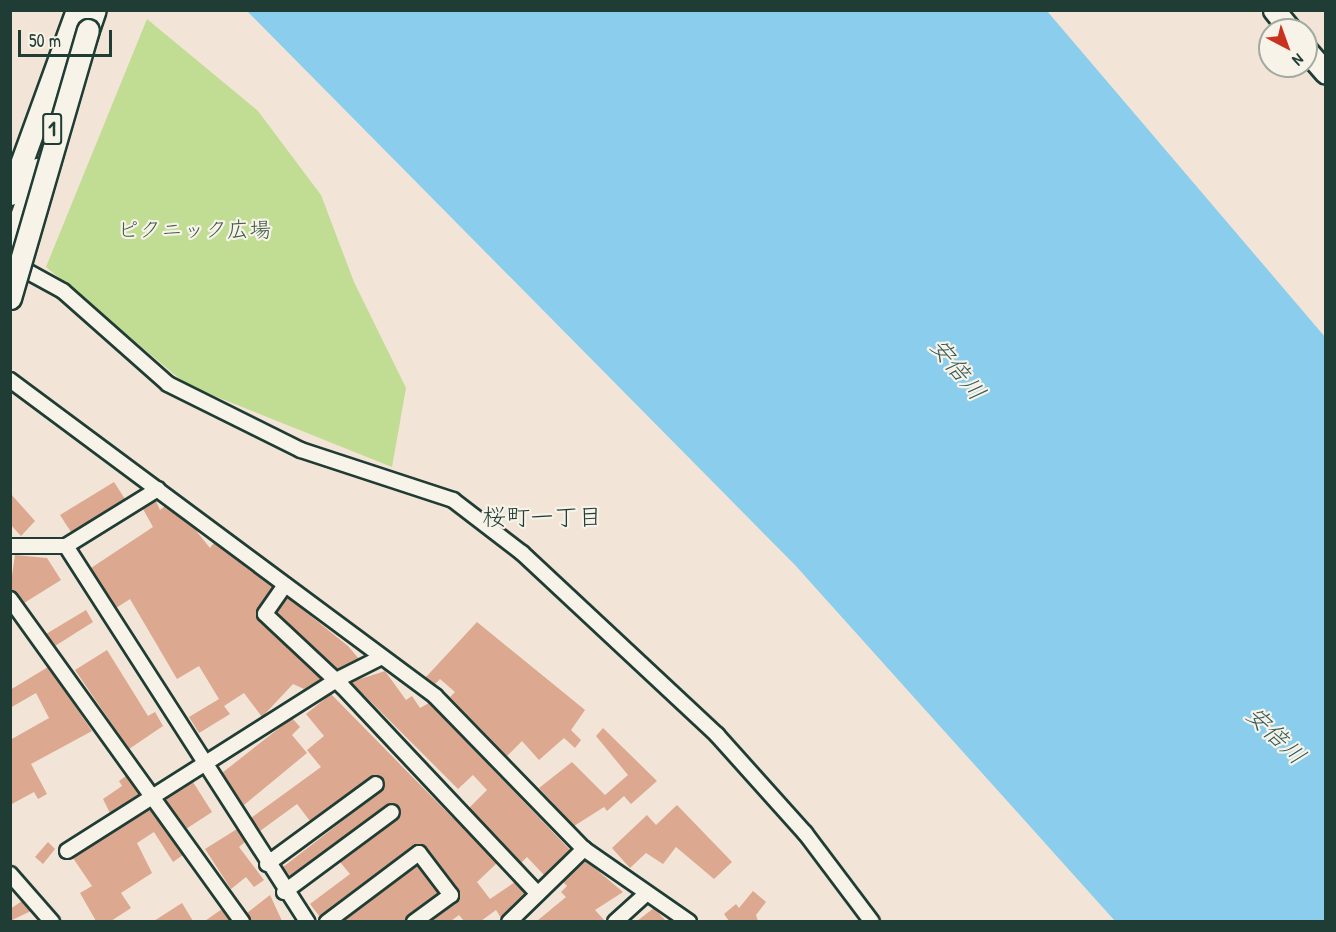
<!DOCTYPE html>
<meta charset="utf-8">
<style>
body{margin:0}
#map{position:relative;width:1336px;height:932px;overflow:hidden;background:#f2e4d6;font-family:"Patrick Hand","Klee One",sans-serif}
div>[style]{position:absolute}
.green>*{inset:0;background:#c1dc93}
.water>*{inset:0;background:#8acdec}
.building>*{inset:0;background:#dca88f}
.roads{filter:drop-shadow(2px 0 #1f3d34) drop-shadow(-2px 0 #1f3d34) drop-shadow(0 2px #1f3d34) drop-shadow(0 -2px #1f3d34)}
.minor>*{height:14px;margin:-7px;padding:0 7px;transform-origin:7px;border-radius:7px;background:#f7f3e8}
.primary>*{height:21px;margin:-10.5px;padding:0 10.5px;transform-origin:10.5px;border-radius:10.5px;background:#f7f3e8}
.trunk>*{height:21px;margin:-10.5px;padding:0 10.5px;transform-origin:10.5px;border-radius:10.5px;background:#f7f3e8}
.bridges{filter:drop-shadow(2px 0 #1f3d34) drop-shadow(-2px 0 #1f3d34) drop-shadow(0 2px #1f3d34) drop-shadow(0 -2px #1f3d34)}
.trunk-bridge>*{height:21px;margin:-10.5px;padding:0 10.5px;transform-origin:10.5px;border-radius:10.5px;background:#f7f3e8}
span{translate:-50% -50%;white-space:nowrap;text-align:center;line-height:1.15;-webkit-text-stroke:4.5px #f7f3e8;paint-order:stroke}
.shield-label span{padding:2px 4px;background:#f7f3e8;border:2px solid;border-radius:4px;-webkit-text-stroke-width:0}
.shield-label{font-size:21px;color:#1f3d34;font-weight:700}
.park-label{font-size:22px;color:#3f5d47}
.water-label{font-size:24px;color:#345a59;font-style:italic}
.neighbourhood-label{font-size:24px;color:#1f3d34}
.frame{position:absolute;inset:0;border:12px solid #1f3d34;pointer-events:none}
.north{position:absolute;left:1258px;top:18px;width:60px;height:60px;box-sizing:border-box;background:#f7f3e8;border:2px solid #a1aaa0;border-radius:50%;rotate:139deg;font-size:16px;font-weight:700;line-height:24px;text-align:center;color:#1f3d34}
.north::after{content:'';display:block;margin:auto;width:21px;height:27px;background:#c8321e;clip-path:polygon(50% 0,100% 100%,50% 72%,0 100%)}
.scale{position:absolute;left:18px;top:30px;width:94px;height:27px;box-sizing:border-box;border:3px solid #1f3d34;border-top:0;padding-left:8px;font-size:18px;line-height:21px;white-space:nowrap;color:#1f3d34;-webkit-text-stroke:4px #f7f3e8;paint-order:stroke}
</style>
<div id="map">
<div class="green">
<i style="clip-path:polygon(147px 19px,258px 111px,321px 195px,354px 282px,406px 388px,392px 467px,187px 385px,46px 267px)"></i>
</div>
<div class="water">
<i style="clip-path:polygon(247px 11px,1047px 11px,1325px 337px,1325px 921px,1115px 921px,795px 565px)"></i>
</div>
<div class="building">
<i style="clip-path:polygon(114px 482px,125px 499px,71px 532px,60px 515px)"></i>
<i style="clip-path:polygon(10px 493px,35px 521px,21px 536px,10px 524px)"></i>
<i style="clip-path:polygon(156px 501px,160px 510px,165px 506px,194px 528px,210px 548px,214px 543px,273px 587px,257px 618px,321px 679px,304px 689px,293px 684px,262px 717px,244px 693px,224px 706px,230px 714px,199px 733px,189px 717px,219px 699px,199px 666px,177px 679px,130px 599px,116px 608px,91px 568px,153px 527px,143px 509px)"></i>
<i style="clip-path:polygon(15px 555px,47px 558px,61px 580px,24px 603px,10px 590px)"></i>
<i style="clip-path:polygon(287px 597px,348px 646px,359px 659px,337px 669px,277px 613px)"></i>
<i style="clip-path:polygon(86px 610px,93px 622px,55px 646px,46px 634px)"></i>
<i style="clip-path:polygon(477px 622px,585px 710px,571px 730px,581px 740px,575px 748px,564px 738px,539px 760px,522px 741px,507px 756px,450px 697px,455px 692px,440px 679px,435px 684px,426px 677px)"></i>
<i style="clip-path:polygon(107px 650px,148px 716px,155px 712px,163px 726px,129px 749px,75px 670px)"></i>
<i style="clip-path:polygon(48px 667px,92px 731px,31px 764px,47px 794px,38px 799px,34px 792px,10px 805px,10px 740px,49px 718px,36px 693px,10px 708px,10px 690px)"></i>
<i style="clip-path:polygon(385px 671px,406px 700px,412px 696px,420px 708px,429px 703px,570px 850px,544px 875px,527px 857px,521px 863px,469px 808px,487px 790px,473px 775px,458px 789px,351px 682px)"></i>
<i style="clip-path:polygon(331px 694px,497px 863px,477px 882px,490px 899px,515px 882px,525px 894px,501px 918px,496px 910px,481px 921px,464px 921px,459px 915px,451px 921px,430px 921px,460px 893px,418px 844px,320px 917px,310px 904px,350px 874px,340px 862px,401px 812px,396px 804px,387px 805px,290px 876px,283px 867px,381px 791px,384px 779px,371px 777px,310px 821px,297px 804px,260px 831px,251px 818px,321px 767px,307px 750px,324px 736px,306px 714px)"></i>
<i style="clip-path:polygon(292px 718px,300px 727px,292px 735px,307px 753px,244px 805px,222px 773px)"></i>
<i style="clip-path:polygon(603px 728px,657px 781px,631px 804px,624px 796px,607px 811px,604px 807px,574px 826px,539px 788px,572px 762px,605px 795px,628px 775px,596px 736px)"></i>
<i style="clip-path:polygon(126px 776px,139px 794px,110px 813px,103px 799px,122px 786px,119px 781px)"></i>
<i style="clip-path:polygon(193px 782px,212px 812px,186px 829px,165px 800px)"></i>
<i style="clip-path:polygon(677px 805px,732px 862px,714px 879px,676px 847px,663px 864px,646px 853px,630px 868px,612px 848px,647px 815px,656px 825px)"></i>
<i style="clip-path:polygon(150px 809px,183px 855px,173px 862px,154px 832px,137px 843px,152px 873px,121px 893px,131px 908px,111px 921px,96px 921px,80px 893px,92px 886px,73px 858px)"></i>
<i style="clip-path:polygon(237px 829px,245px 842px,239px 847px,264px 880px,254px 887px,246px 877px,231px 889px,205px 849px)"></i>
<i style="clip-path:polygon(48px 842px,55px 849px,43px 864px,35px 857px)"></i>
<i style="clip-path:polygon(586px 861px,623px 892px,595px 910px,605px 921px,537px 921px,566px 897px,561px 892px,567px 886px,563px 882px)"></i>
<i style="clip-path:polygon(417px 866px,438px 893px,405px 921px,343px 921px)"></i>
<i style="clip-path:polygon(753px 891px,766px 902px,756px 915px,758px 921px,729px 921px,724px 914px,736px 904px,739px 908px)"></i>
<i style="clip-path:polygon(270px 895px,282px 921px,251px 921px,247px 913px)"></i>
<i style="clip-path:polygon(22px 901px,31px 911px,10px 921px,10px 909px)"></i>
<i style="clip-path:polygon(182px 903px,193px 921px,154px 921px)"></i>
<i style="clip-path:polygon(654px 908px,666px 921px,637px 921px)"></i>
<i style="clip-path:polygon(222px 909px,231px 921px,205px 921px)"></i>
</div>
<div class="roads">
<div class="minor">
<i style="left:12px;top:263px;width:58px;rotate:28.8deg"></i>
<i style="left:63px;top:291px;width:140px;rotate:41.5deg"></i>
<i style="left:168px;top:384px;width:148px;rotate:26.4deg"></i>
<i style="left:301px;top:450px;width:160px;rotate:18.2deg"></i>
<i style="left:453px;top:500px;width:87px;rotate:37.5deg"></i>
<i style="left:522px;top:553px;width:267px;rotate:43deg"></i>
<i style="left:717px;top:735px;width:132px;rotate:48.1deg"></i>
<i style="left:805px;top:833px;width:111px;rotate:53deg"></i>
<i style="left:10px;top:380px;width:530px;rotate:36.63deg"></i>
<i style="left:435px;top:696px;width:214px;rotate:45.8deg"></i>
<i style="left:584px;top:849px;width:128px;rotate:34.8deg"></i>
<i style="left:10px;top:546px;width:56px"></i>
<i style="left:66px;top:546px;width:108px;rotate:-31.8deg"></i>
<i style="left:66px;top:546px;width:447px;rotate:57.3deg"></i>
<i style="left:285px;top:585px;width:35px;rotate:125deg"></i>
<i style="left:265px;top:614px;width:107px;rotate:43.1deg"></i>
<i style="left:343px;top:687px;width:284px;rotate:46.7deg"></i>
<i style="left:10px;top:599px;width:398px;rotate:54.3deg"></i>
<i style="left:67px;top:851px;width:319px;rotate:-32.4deg"></i>
<i style="left:336px;top:680px;width:51px;rotate:-26.6deg"></i>
<i style="left:267px;top:864px;width:135px;rotate:-36.3deg"></i>
<i style="left:10px;top:874px;width:64px;rotate:48.8deg"></i>
<i style="left:284px;top:892px;width:134px;rotate:-36.5deg"></i>
<i style="left:327px;top:922px;width:115px;rotate:-36.9deg"></i>
<i style="left:419px;top:853px;width:53px;rotate:52.7deg"></i>
<i style="left:451px;top:895px;width:46px;rotate:143.9deg"></i>
<i style="left:509px;top:922px;width:105px;rotate:-44.2deg"></i>
<i style="left:615px;top:922px;width:43px;rotate:-42.2deg"></i>
</div>
<div class="primary">
<i style="left:1274px;top:10px;width:26px;rotate:51deg"></i>
<i style="left:1306px;top:50px;width:30px;rotate:49deg"></i>
</div>
<div class="trunk">
<i style="left:82px;top:47px;width:39px;rotate:-71deg"></i>
<i style="left:10px;top:194px;width:196px;rotate:-70deg"></i>
<i style="left:10px;top:247px;width:83px;rotate:-70.3deg"></i>
</div>
</div>
<div class="bridges">
<div class="trunk-bridge">
<i style="left:10px;top:298px;width:279px;rotate:-73.8deg"></i>
</div>
</div>
<div class="shield-label">
<span style="left:52px;top:129px">1</span>
</div>
<div class="park-label">
<span style="left:194px;top:230px">ピクニック広場</span>
</div>
<div class="water-label">
<span style="left:958px;top:369px;rotate:51deg">安倍川</span>
<span style="left:1276px;top:735px;rotate:44deg">安倍川</span>
</div>
<div class="neighbourhood-label">
<span style="left:542px;top:517px">桜町一丁目</span>
</div>
<div class="frame"></div>
<div class="north">N</div>
<div class="scale">50 m</div>
</div>
